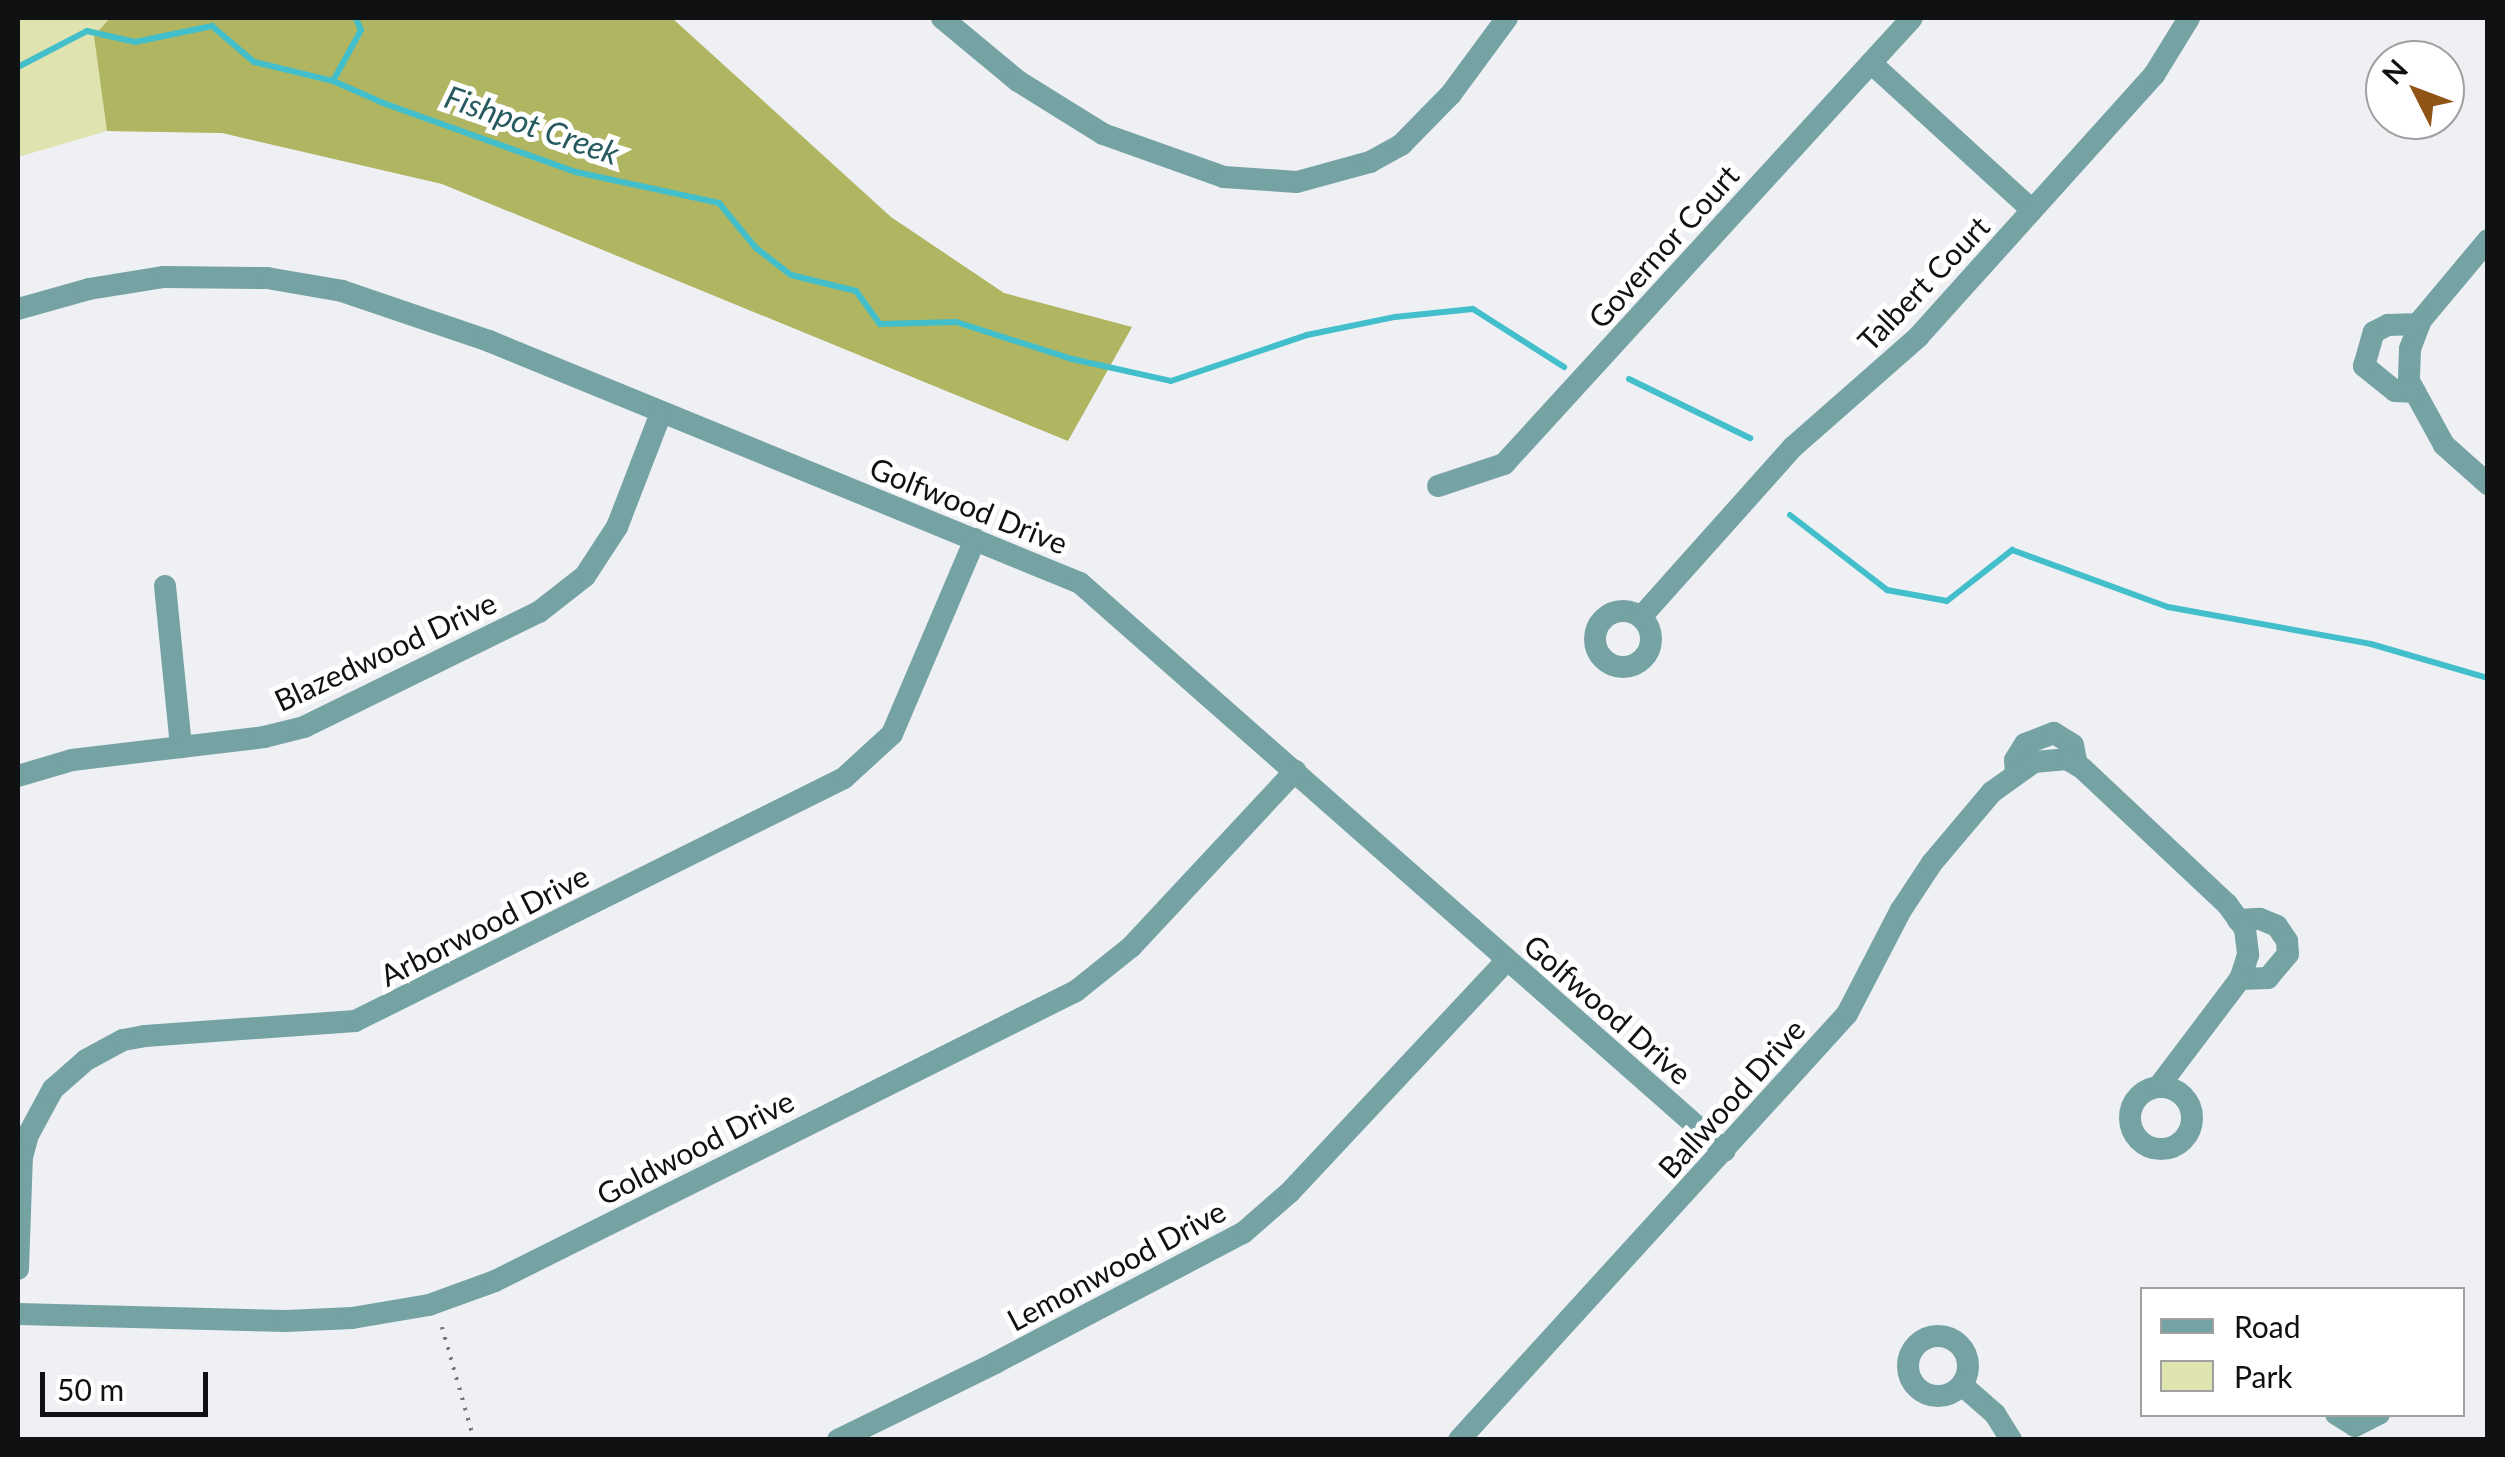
<!DOCTYPE html>
<style>
body{margin:0}
#map{position:relative;width:2505px;height:1457px;overflow:hidden;background:#eff0f4;font-family:Lato,sans-serif}
div>[style]{position:absolute}
.green>*{inset:0;background:#dfe3af}
.forest>*{inset:0;background:#b0b561}
.stream>*{height:6px;margin:-3px;padding:0 3px;transform-origin:3px;border-radius:3px;background:#42bfcb}
.path>*{height:4px;margin-top:-2px;transform-origin:0;background:repeating-linear-gradient(90deg,#767779 0 2.5px,transparent 0 10.5px)}
.minor>*{height:22px;margin:-11px;padding:0 11px;transform-origin:11px;border-radius:11px;background:#75a3a4}
.minor>.ring{margin:-11px;padding:0;box-sizing:content-box;background:none;border:22px solid #75a3a4;border-radius:50%}
span{translate:-50% -50%;white-space:nowrap;text-align:center;line-height:1.15;-webkit-text-stroke:10px #fff;paint-order:stroke}
.street-label{font-size:30px;color:#101112}
.water-label{font-size:32px;color:#265a5f;font-style:italic}
.frame{position:absolute;inset:0;border:20px solid #101112;pointer-events:none}
.legend{position:absolute;left:2140px;top:1287px;width:325px;height:130px;box-sizing:border-box;background:#fff;border:2px solid #9fa0a0;margin:0;padding:12px 18px;list-style:none;font-size:30px;color:#101112}
.legend li{display:flex;align-items:center;gap:20px;height:50px}
.legend b{width:50px;border:2px solid #9fa0a0}
.north{position:absolute;left:2365px;top:40px;width:100px;height:100px;box-sizing:border-box;background:#fff;border:2px solid #9fa0a0;border-radius:50%;rotate:312deg;font-size:28px;font-weight:700;line-height:40px;text-align:center;color:#101112}
.north::after{content:'';display:block;margin:auto;width:35px;height:45px;background:#905414;clip-path:polygon(50% 0,100% 100%,50% 72%,0 100%)}
.scale{position:absolute;left:40px;top:1372px;width:168px;height:45px;box-sizing:border-box;border:5px solid #101112;border-top:0;padding-left:12px;font-size:30px;line-height:35px;white-space:nowrap;color:#101112;-webkit-text-stroke:8px #fff;paint-order:stroke}
</style>
<div id="map">
<div class="green">
<i style="clip-path:polygon(18px 18px,171px 18px,222px 133px,107px 131px,18px 157px)"></i>
</div>
<div class="forest">
<i style="clip-path:polygon(110px 18px,672px 18px,891px 217px,1004px 293px,1132px 327px,1068px 441px,442px 184px,222px 133px,107px 131px,94px 36px)"></i>
</div>
<div class="stream">
<i style="left:18px;top:67px;width:78px;rotate:-27.6deg"></i>
<i style="left:87px;top:31px;width:49px;rotate:12.9deg"></i>
<i style="left:135px;top:42px;width:79px;rotate:-11.7deg"></i>
<i style="left:212px;top:26px;width:55px;rotate:40.6deg"></i>
<i style="left:254px;top:62px;width:81px;rotate:13.5deg"></i>
<i style="left:333px;top:81px;width:55px;rotate:23.7deg"></i>
<i style="left:383px;top:103px;width:205px;rotate:19.7deg"></i>
<i style="left:576px;top:172px;width:146px;rotate:12.2deg"></i>
<i style="left:719px;top:203px;width:58px;rotate:50.6deg"></i>
<i style="left:756px;top:248px;width:44px;rotate:37.6deg"></i>
<i style="left:791px;top:275px;width:67px;rotate:13.8deg"></i>
<i style="left:856px;top:291px;width:41px;rotate:54deg"></i>
<i style="left:880px;top:324px;width:76px;rotate:-1.5deg"></i>
<i style="left:956px;top:322px;width:122px;rotate:17.7deg"></i>
<i style="left:1072px;top:359px;width:101px;rotate:12.5deg"></i>
<i style="left:1171px;top:381px;width:144px;rotate:-18.7deg"></i>
<i style="left:1307px;top:335px;width:90px;rotate:-11.6deg"></i>
<i style="left:1395px;top:317px;width:78px;rotate:-5.9deg"></i>
<i style="left:1473px;top:309px;width:108px;rotate:32.5deg"></i>
<i style="left:333px;top:81px;width:58px;rotate:-61.2deg"></i>
<i style="left:361px;top:30px;width:13px;rotate:-113deg"></i>
<i style="left:1629px;top:379px;width:135px;rotate:26deg"></i>
<i style="left:1790px;top:515px;width:123px;rotate:37.7deg"></i>
<i style="left:1887px;top:590px;width:61px;rotate:10.4deg"></i>
<i style="left:1947px;top:601px;width:83px;rotate:-38.1deg"></i>
<i style="left:2012px;top:550px;width:166px;rotate:20.1deg"></i>
<i style="left:2168px;top:607px;width:206px;rotate:10.3deg"></i>
<i style="left:2371px;top:644px;width:122px;rotate:16.2deg"></i>
</div>
<div class="path">
<i style="left:442px;top:1327px;width:117px;rotate:74.2deg"></i>
</div>
<div class="minor">
<i style="left:942px;top:18px;width:99px;rotate:39.7deg"></i>
<i style="left:1018px;top:81px;width:100px;rotate:31.9deg"></i>
<i style="left:1103px;top:134px;width:128px;rotate:19.6deg"></i>
<i style="left:1224px;top:177px;width:73px;rotate:3.9deg"></i>
<i style="left:1297px;top:182px;width:76px;rotate:-15.3deg"></i>
<i style="left:1370px;top:162px;width:37px;rotate:-29deg"></i>
<i style="left:1402px;top:144px;width:70px;rotate:-45.6deg"></i>
<i style="left:1451px;top:94px;width:94px;rotate:-53.6deg"></i>
<i style="left:1871px;top:63px;width:218px;rotate:42.4deg"></i>
<i style="left:2488px;top:240px;width:104px;rotate:129.9deg"></i>
<i style="left:2421px;top:320px;width:31px;rotate:111deg"></i>
<i style="left:2410px;top:349px;width:32px;rotate:92deg"></i>
<i style="left:2409px;top:381px;width:73px;rotate:61.3deg"></i>
<i style="left:2444px;top:445px;width:59px;rotate:41.6deg"></i>
<i style="left:18px;top:309px;width:74px;rotate:-15.7deg"></i>
<i style="left:89px;top:289px;width:76px;rotate:-9.1deg"></i>
<i style="left:164px;top:277px;width:103px;rotate:0.6deg"></i>
<i style="left:267px;top:278px;width:76px;rotate:9.8deg"></i>
<i style="left:342px;top:291px;width:155px;rotate:18.8deg"></i>
<i style="left:489px;top:341px;width:639px;rotate:22.27deg"></i>
<i style="left:1080px;top:583px;width:859px;rotate:41.37deg"></i>
<i style="left:2415px;top:392px;width:20px;rotate:-177deg"></i>
<i style="left:2395px;top:391px;width:40px;rotate:-141deg"></i>
<i style="left:2364px;top:366px;width:35px;rotate:-74deg"></i>
<i style="left:2374px;top:332px;width:16px;rotate:-27deg"></i>
<i style="left:2388px;top:325px;width:31px;rotate:-2deg"></i>
<i style="left:1438px;top:486px;width:70px;rotate:-18.4deg"></i>
<i style="left:1504px;top:464px;width:604px;rotate:-47.55deg"></i>
<i style="left:165px;top:586px;width:162px;rotate:84.3deg"></i>
<i class="ring" style="left:1595px;top:611px;width:34px;height:34px"></i>
<i style="left:1641px;top:617px;width:228px;rotate:-48.2deg"></i>
<i style="left:1793px;top:447px;width:167px;rotate:-41.3deg"></i>
<i style="left:1918px;top:337px;width:353px;rotate:-48deg"></i>
<i style="left:2154px;top:75px;width:67px;rotate:-58.4deg"></i>
<i style="left:2016px;top:774px;width:14px;rotate:-94deg"></i>
<i style="left:2015px;top:760px;width:19px;rotate:-58deg"></i>
<i style="left:2025px;top:744px;width:31px;rotate:-21deg"></i>
<i style="left:2054px;top:733px;width:22px;rotate:32deg"></i>
<i style="left:2073px;top:745px;width:20px;rotate:79deg"></i>
<i style="left:18px;top:776px;width:56px;rotate:-16.5deg"></i>
<i style="left:72px;top:760px;width:193px;rotate:-6.8deg"></i>
<i style="left:264px;top:737px;width:41px;rotate:-14deg"></i>
<i style="left:304px;top:727px;width:262px;rotate:-26.1deg"></i>
<i style="left:539px;top:612px;width:58px;rotate:-38deg"></i>
<i style="left:585px;top:576px;width:59px;rotate:-56.9deg"></i>
<i style="left:617px;top:527px;width:122px;rotate:-68.9deg"></i>
<i style="left:2238px;top:920px;width:22px;rotate:-3deg"></i>
<i style="left:2260px;top:919px;width:18px;rotate:22deg"></i>
<i style="left:2277px;top:926px;width:18px;rotate:56deg"></i>
<i style="left:2287px;top:941px;width:13px;rotate:86deg"></i>
<i style="left:2288px;top:954px;width:31px;rotate:130deg"></i>
<i style="left:2268px;top:978px;width:28px;rotate:178deg"></i>
<i class="ring" style="left:2130px;top:1087px;width:40px;height:40px"></i>
<i style="left:18px;top:1269px;width:112px;rotate:-88deg"></i>
<i style="left:22px;top:1157px;width:23px;rotate:-75deg"></i>
<i style="left:28px;top:1135px;width:52px;rotate:-61.5deg"></i>
<i style="left:53px;top:1089px;width:44px;rotate:-41.3deg"></i>
<i style="left:86px;top:1060px;width:42px;rotate:-28.4deg"></i>
<i style="left:123px;top:1040px;width:22px;rotate:-10deg"></i>
<i style="left:145px;top:1036px;width:211px;rotate:-4.1deg"></i>
<i style="left:355px;top:1021px;width:546px;rotate:-26.42deg"></i>
<i style="left:844px;top:778px;width:65px;rotate:-42.5deg"></i>
<i style="left:892px;top:734px;width:212px;rotate:-66.9deg"></i>
<i style="left:18px;top:1314px;width:268px;rotate:1.5deg"></i>
<i style="left:286px;top:1321px;width:66px;rotate:-2.6deg"></i>
<i style="left:352px;top:1318px;width:78px;rotate:-9.6deg"></i>
<i style="left:429px;top:1305px;width:70px;rotate:-20deg"></i>
<i style="left:495px;top:1281px;width:649px;rotate:-26.53deg"></i>
<i style="left:1076px;top:991px;width:70px;rotate:-38.7deg"></i>
<i style="left:1131px;top:947px;width:241px;rotate:-47deg"></i>
<i class="ring" style="left:1908px;top:1336px;width:38px;height:38px"></i>
<i style="left:1962px;top:1385px;width:44px;rotate:41.3deg"></i>
<i style="left:1995px;top:1414px;width:31px;rotate:58deg"></i>
<i style="left:2336px;top:1414px;width:22px;rotate:32deg"></i>
<i style="left:2355px;top:1426px;width:27px;rotate:-27deg"></i>
<i style="left:838px;top:1440px;width:175px;rotate:-26.1deg"></i>
<i style="left:995px;top:1363px;width:280px;rotate:-27.7deg"></i>
<i style="left:1243px;top:1233px;width:62px;rotate:-41.1deg"></i>
<i style="left:1290px;top:1192px;width:318px;rotate:-46.9deg"></i>
<i style="left:1459px;top:1440px;width:576px;rotate:-47.67deg"></i>
<i style="left:1847px;top:1014px;width:117px;rotate:-62.6deg"></i>
<i style="left:1901px;top:910px;width:56px;rotate:-56.6deg"></i>
<i style="left:1932px;top:863px;width:93px;rotate:-49.8deg"></i>
<i style="left:1992px;top:792px;width:52px;rotate:-35.5deg"></i>
<i style="left:2034px;top:762px;width:33px;rotate:-5deg"></i>
<i style="left:2067px;top:759px;width:17px;rotate:31deg"></i>
<i style="left:2082px;top:768px;width:199px;rotate:43.2deg"></i>
<i style="left:2227px;top:904px;width:31px;rotate:54deg"></i>
<i style="left:2245px;top:929px;width:26px;rotate:83deg"></i>
<i style="left:2248px;top:955px;width:25px;rotate:108deg"></i>
<i style="left:2240px;top:979px;width:134px;rotate:127.1deg"></i>
</div>
<div class="street-label">
<span style="left:1663px;top:246px;rotate:-48deg">Governor Court</span>
<span style="left:1923px;top:283px;rotate:-46deg">Talbert Court</span>
<span style="left:969px;top:505px;rotate:22deg">Golfwood Drive</span>
<span style="left:385px;top:651px;rotate:-25deg">Blazedwood Drive</span>
<span style="left:484px;top:925px;rotate:-27deg">Arborwood Drive</span>
<span style="left:1608px;top:1009px;rotate:41deg">Golfwood Drive</span>
<span style="left:1731px;top:1098px;rotate:-48deg">Ballwood Drive</span>
<span style="left:695px;top:1147px;rotate:-27deg">Goldwood Drive</span>
<span style="left:1116px;top:1265px;rotate:-28deg">Lemonwood Drive</span>
</div>
<div class="water-label">
<span style="left:532px;top:125px;rotate:19deg">Fishpot Creek</span>
</div>
<div class="frame"></div>
<ul class="legend">
<li><b style="height:12px;background:#75a3a4"></b>Road</li>
<li><b style="height:28px;background:#dfe3af"></b>Park</li>
</ul>
<div class="north">N</div>
<div class="scale">50 m</div>
</div>
